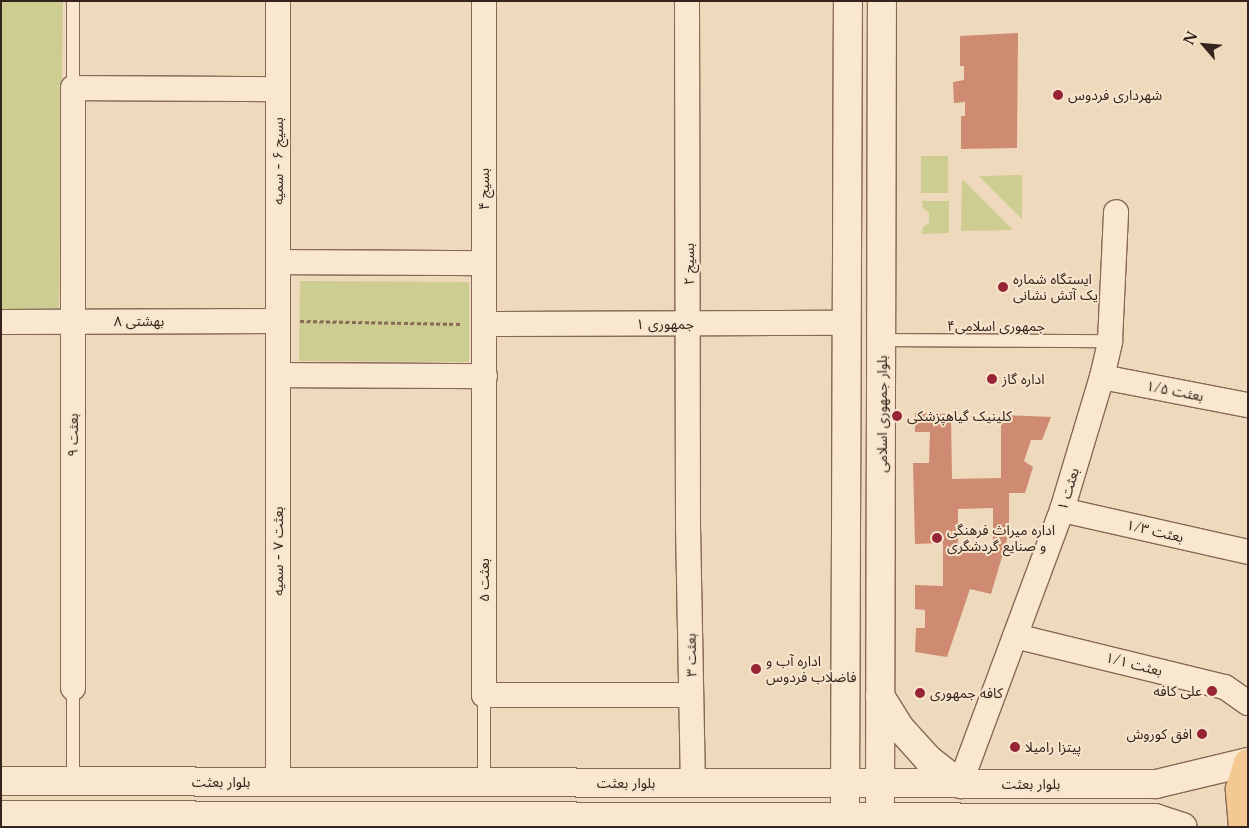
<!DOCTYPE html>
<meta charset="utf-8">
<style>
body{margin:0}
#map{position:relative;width:1249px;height:828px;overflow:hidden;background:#efd9bd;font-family:"Libre Baskerville","Noto Sans Arabic",serif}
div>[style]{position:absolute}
.green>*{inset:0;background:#cdcc91}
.building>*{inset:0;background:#ce8b71}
.path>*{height:3px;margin-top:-1.5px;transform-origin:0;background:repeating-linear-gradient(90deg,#876956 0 4px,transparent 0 6.5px)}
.roads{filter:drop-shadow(1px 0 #876956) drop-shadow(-1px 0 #876956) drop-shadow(0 1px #876956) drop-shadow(0 -1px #876956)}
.service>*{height:12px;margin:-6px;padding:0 6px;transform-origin:6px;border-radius:6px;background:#fae7d0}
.minor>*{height:24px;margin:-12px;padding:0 12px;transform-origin:12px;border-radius:12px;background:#fae7d0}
.secondary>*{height:28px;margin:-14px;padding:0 14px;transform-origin:14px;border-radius:14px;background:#fae7d0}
.primary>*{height:28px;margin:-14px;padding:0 14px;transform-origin:14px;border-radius:14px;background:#f4c892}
.dots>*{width:14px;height:14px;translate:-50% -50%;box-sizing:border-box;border:2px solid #f6e4cc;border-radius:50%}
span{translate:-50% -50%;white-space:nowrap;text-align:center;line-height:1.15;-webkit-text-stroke:4px #f6e4cc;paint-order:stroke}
.poi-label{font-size:14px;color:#35241b}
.left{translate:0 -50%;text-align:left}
.right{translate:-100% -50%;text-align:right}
.street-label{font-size:14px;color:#35241b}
.frame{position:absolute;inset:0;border:2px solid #35241b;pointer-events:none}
.north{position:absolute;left:1179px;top:20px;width:50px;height:50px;-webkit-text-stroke:4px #f6e4cc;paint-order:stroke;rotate:297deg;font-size:14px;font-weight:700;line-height:20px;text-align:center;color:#35241b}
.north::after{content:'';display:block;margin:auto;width:18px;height:22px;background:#35241b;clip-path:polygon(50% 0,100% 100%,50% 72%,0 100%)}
</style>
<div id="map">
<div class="green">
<i style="clip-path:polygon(1px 1px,63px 1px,59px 311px,1px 311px)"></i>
<i style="clip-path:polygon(921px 156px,948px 156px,948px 193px,921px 193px)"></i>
<i style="clip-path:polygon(1022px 175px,1022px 219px,979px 176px)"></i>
<i style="clip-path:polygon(962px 179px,1013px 230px,961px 231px)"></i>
<i style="clip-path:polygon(922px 201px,949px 201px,949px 233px,922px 234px,923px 227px,929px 223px,929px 213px,923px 208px)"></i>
<i style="clip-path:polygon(300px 281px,469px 282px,469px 362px,299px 361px)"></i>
</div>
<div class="building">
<i style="clip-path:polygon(1018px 33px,1017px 148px,961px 149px,961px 116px,965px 116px,965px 102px,954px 103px,953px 82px,964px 80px,964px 66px,960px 66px,960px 36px)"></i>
<i style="clip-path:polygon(evenodd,915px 413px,951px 414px,952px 479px,1001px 478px,1001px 415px,1051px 417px,1042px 440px,1031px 440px,1024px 461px,1033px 467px,1025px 493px,1009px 493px,1009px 533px,991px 594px,970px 589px,947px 657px,915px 652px,916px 628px,925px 628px,925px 610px,915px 609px,915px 585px,943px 586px,943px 543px,915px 544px,913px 463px,929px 463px,930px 432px,915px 432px,915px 413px,993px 508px,993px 545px,958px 546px,958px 509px,993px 508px)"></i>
</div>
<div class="path">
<i style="left:300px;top:321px;width:161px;rotate:1.1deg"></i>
</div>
<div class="roads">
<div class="service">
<i style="left:73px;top:88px;width:87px;rotate:-90deg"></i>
<i style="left:882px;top:340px;width:228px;rotate:0.3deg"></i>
<i style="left:73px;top:688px;width:93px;rotate:90deg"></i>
<i style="left:484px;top:783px;width:88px;rotate:-90deg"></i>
</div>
<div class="minor">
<i style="left:484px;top:1px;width:694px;rotate:90deg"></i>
<i style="left:484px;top:695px;width:207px"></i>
<i style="left:687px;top:1px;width:525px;rotate:89.89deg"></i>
<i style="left:688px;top:526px;width:258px;rotate:88.9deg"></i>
<i style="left:278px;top:262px;width:206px;rotate:0.3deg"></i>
<i style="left:1px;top:322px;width:277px;rotate:-0.2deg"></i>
<i style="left:485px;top:324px;width:361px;rotate:-0.2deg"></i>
<i style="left:278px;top:375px;width:207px;rotate:0.3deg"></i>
<i style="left:1102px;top:377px;width:149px;rotate:10.9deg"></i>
<i style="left:1062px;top:510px;width:191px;rotate:12.7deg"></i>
<i style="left:1015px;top:636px;width:216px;rotate:13.7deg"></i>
<i style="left:1225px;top:687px;width:28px;rotate:35deg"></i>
<i style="left:73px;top:688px;width:600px;rotate:-90deg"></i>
<i style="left:73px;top:88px;width:205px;rotate:0.3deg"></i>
<i style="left:278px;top:782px;width:781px;rotate:-90deg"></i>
<i style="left:960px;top:784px;width:292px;rotate:-69.6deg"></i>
<i style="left:1062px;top:510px;width:139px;rotate:-73.3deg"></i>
<i style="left:1102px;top:377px;width:37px;rotate:-77deg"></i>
<i style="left:1110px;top:341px;width:129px;rotate:-87.3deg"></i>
</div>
<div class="secondary">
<i style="left:880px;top:696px;width:39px;rotate:58deg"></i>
<i style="left:901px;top:729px;width:40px;rotate:48deg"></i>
<i style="left:928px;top:759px;width:41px;rotate:38deg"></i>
<i style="left:1px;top:781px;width:1155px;rotate:0.15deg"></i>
<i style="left:1156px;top:784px;width:95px;rotate:-13.4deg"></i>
<i style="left:880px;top:800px;width:799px;rotate:-89.86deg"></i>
<i style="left:845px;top:802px;width:801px;rotate:-89.79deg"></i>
<i style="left:1px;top:815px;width:1154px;rotate:0.15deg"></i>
<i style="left:1155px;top:818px;width:29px;rotate:18deg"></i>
</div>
<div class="primary">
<i style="left:1243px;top:827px;width:38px;rotate:-95deg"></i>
<i style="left:1240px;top:789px;width:27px;rotate:-73deg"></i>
</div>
</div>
<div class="dots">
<i style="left:1058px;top:95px;background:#972434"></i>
<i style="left:1003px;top:287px;background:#972434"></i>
<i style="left:992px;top:379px;background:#972434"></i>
<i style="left:897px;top:416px;background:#972434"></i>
<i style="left:937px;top:538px;background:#972434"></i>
<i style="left:756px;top:669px;background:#972434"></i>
<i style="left:1212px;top:691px;background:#972434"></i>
<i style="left:920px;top:693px;background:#972434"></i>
<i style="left:1202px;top:734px;background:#972434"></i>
<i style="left:1015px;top:747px;background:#972434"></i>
</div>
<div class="poi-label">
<span class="left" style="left:1068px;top:95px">شهرداری فردوس</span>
<span class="left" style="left:1013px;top:287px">ایستگاه شماره<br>یک آتش نشانی</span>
<span class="left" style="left:1002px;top:379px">اداره گاز</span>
<span class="left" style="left:907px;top:416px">کلینیک گیاهپزشکی</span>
<span class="left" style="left:947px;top:538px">اداره میراث فرهنگی<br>و صنایع گردشگری</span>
<span class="left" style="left:766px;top:669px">اداره آب و<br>فاضلاب فردوس</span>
<span class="right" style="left:1202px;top:691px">علی کافه</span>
<span class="left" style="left:930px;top:693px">کافه جمهوری</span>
<span class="right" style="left:1192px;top:734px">افق کوروش</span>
<span class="left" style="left:1025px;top:747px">پیتزا رامیلا</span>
</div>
<div class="street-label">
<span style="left:278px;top:161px;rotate:-90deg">بسیج ۶ - سمیه</span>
<span style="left:484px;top:189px;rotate:-90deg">بسیج ۴</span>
<span style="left:689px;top:264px;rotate:-90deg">بسیج ۲</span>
<span style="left:139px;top:321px">بهشتی ۸</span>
<span style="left:665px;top:324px">جمهوری ۱</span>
<span style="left:996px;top:326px">جمهوری اسلامی۴</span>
<span style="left:1175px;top:391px;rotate:11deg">بعثت ۱/۵</span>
<span style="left:882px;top:414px;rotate:-90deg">بلوار جمهوری اسلامی</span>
<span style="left:73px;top:435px;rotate:-90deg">بعثت ۹</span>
<span style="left:1068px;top:489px;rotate:-73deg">بعثت ۱</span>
<span style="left:1155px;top:531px;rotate:13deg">بعثت ۱/۳</span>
<span style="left:278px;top:551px;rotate:-90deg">بعثت ۷ - سمیه</span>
<span style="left:484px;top:580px;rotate:-90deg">بعثت ۵</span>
<span style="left:691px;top:655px;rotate:-91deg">بعثت ۳</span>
<span style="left:1134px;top:664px;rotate:14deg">بعثت ۱/۱</span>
<span style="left:221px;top:782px">بلوار بعثت</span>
<span style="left:626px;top:783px">بلوار بعثت</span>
<span style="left:1031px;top:784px">بلوار بعثت</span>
</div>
<div class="frame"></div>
<div class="north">N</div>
</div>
